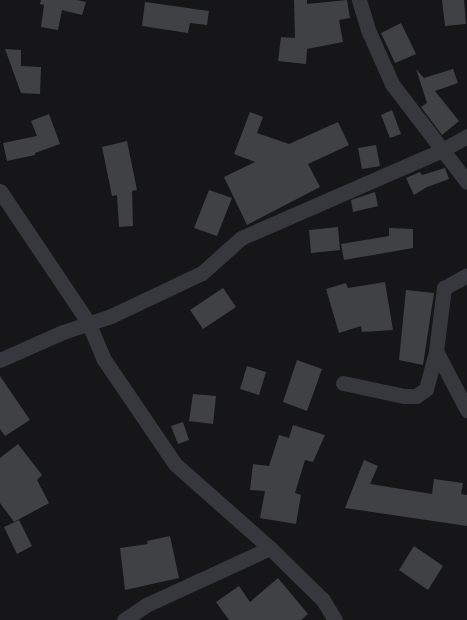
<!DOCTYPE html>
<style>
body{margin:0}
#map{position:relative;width:467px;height:620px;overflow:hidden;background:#161618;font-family:"Open Sans",sans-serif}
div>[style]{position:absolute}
.building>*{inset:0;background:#404145}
.minor>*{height:15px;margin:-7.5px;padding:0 7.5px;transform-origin:7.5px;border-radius:7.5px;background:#37383d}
span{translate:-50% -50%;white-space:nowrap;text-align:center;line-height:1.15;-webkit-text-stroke:3.5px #111113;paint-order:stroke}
</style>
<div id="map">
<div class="building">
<i style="clip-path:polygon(41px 0,77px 0,86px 2px,82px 15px,62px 10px,58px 30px,41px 27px,44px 5px,40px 4px)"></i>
<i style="clip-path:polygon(294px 0,307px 0,307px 4px,347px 0,350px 18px,339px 20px,343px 42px,307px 49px,306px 64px,278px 61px,281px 37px,295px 38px)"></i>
<i style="clip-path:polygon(442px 0,464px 0,466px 24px,445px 26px)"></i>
<i style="clip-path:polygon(145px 2px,209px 11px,207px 25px,190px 23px,188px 33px,142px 26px)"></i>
<i style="clip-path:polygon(401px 23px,416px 54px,395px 63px,381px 33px)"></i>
<i style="clip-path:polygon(5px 49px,21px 50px,21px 66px,41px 67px,40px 94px,21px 93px)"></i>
<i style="clip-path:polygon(416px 69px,424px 78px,453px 69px,458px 83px,435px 91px,459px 121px,442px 135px,421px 107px,427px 103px)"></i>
<i style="clip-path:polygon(392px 110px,401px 134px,390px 138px,381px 115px)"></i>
<i style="clip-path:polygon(250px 112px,263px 117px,257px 133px,289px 144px,338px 122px,349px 145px,308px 164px,320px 187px,247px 225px,224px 177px,255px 162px,234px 154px)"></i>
<i style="clip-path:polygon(49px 114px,60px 144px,35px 153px,35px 155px,7px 161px,3px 143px,37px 136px,31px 121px)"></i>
<i style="clip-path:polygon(127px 141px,137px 190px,132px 191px,133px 226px,119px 227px,117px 195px,112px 196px,102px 147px)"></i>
<i style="clip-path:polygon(376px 145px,380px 166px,362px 169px,358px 148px)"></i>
<i style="clip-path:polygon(445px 168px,449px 179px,427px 187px,414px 195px,406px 178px,420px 172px,422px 175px)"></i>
<i style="clip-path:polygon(209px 190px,232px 198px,217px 236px,194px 228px)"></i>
<i style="clip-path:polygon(375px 192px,378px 206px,353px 212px,351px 200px)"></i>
<i style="clip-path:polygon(338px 227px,340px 250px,311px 253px,309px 230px)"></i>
<i style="clip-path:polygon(389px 228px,413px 229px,413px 248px,344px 260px,341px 244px,389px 236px)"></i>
<i style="clip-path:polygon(385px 282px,393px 330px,362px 332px,361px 326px,339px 333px,326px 289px,346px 283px,348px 288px)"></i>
<i style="clip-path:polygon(223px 288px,236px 307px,203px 329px,190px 310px)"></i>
<i style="clip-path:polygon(406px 290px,434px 293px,423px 365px,399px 360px)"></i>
<i style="clip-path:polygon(297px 360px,322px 369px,307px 411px,283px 402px)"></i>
<i style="clip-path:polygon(247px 366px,266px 372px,259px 395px,240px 389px)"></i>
<i style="clip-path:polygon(0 376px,30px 420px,5px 436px,0 429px)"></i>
<i style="clip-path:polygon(193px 394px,216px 396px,213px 424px,189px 421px)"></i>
<i style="clip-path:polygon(183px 422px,189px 440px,178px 444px,171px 426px)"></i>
<i style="clip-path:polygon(293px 425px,325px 435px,313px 462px,305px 460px,295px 493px,301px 495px,296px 524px,260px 518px,265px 491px,250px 490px,253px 464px,269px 466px,279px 435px,289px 438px)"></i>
<i style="clip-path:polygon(18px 444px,42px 475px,37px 480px,49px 503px,14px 522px,0 503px,0 458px)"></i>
<i style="clip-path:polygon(364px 460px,378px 466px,370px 484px,432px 494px,434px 479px,463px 483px,461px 494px,467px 495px,467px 526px,345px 508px)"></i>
<i style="clip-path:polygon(19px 520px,32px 546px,17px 554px,4px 527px)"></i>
<i style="clip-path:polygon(170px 536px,179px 578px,125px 590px,120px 548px,148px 544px,147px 541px)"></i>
<i style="clip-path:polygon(414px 546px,443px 566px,428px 590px,399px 570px)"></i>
<i style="clip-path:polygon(278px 578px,308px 614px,301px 620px,229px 620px,216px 602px,239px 586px,250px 602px)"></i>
</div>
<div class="minor">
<i style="left:359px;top:0;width:34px;rotate:73deg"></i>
<i style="left:369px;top:32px;width:57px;rotate:66.1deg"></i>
<i style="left:392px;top:84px;width:123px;rotate:52.6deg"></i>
<i style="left:0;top:191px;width:158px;rotate:56.1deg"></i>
<i style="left:88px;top:322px;width:39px;rotate:67deg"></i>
<i style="left:103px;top:358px;width:128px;rotate:55.8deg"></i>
<i style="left:175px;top:464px;width:127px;rotate:41.5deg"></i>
<i style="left:270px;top:548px;width:74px;rotate:44.5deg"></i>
<i style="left:323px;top:600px;width:23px;rotate:59deg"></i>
<i style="left:436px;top:351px;width:67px;rotate:62.3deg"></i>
<i style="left:0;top:360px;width:69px;rotate:-24deg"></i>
<i style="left:63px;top:332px;width:51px;rotate:-18.4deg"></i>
<i style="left:111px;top:316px;width:101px;rotate:-25.3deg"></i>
<i style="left:202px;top:273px;width:52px;rotate:-41.9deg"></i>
<i style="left:241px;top:238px;width:219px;rotate:-23.6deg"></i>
<i style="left:442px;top:150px;width:29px;rotate:-29deg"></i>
<i style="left:343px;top:383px;width:62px;rotate:12deg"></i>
<i style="left:404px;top:396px;width:12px"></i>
<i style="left:416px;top:396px;width:12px;rotate:-35deg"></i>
<i style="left:426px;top:389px;width:39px;rotate:-75deg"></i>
<i style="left:436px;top:351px;width:64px;rotate:-82.8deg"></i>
<i style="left:444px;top:288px;width:26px;rotate:-29deg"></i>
<i style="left:124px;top:620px;width:27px;rotate:-34deg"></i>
<i style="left:146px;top:605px;width:136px;rotate:-24.7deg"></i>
</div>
</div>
